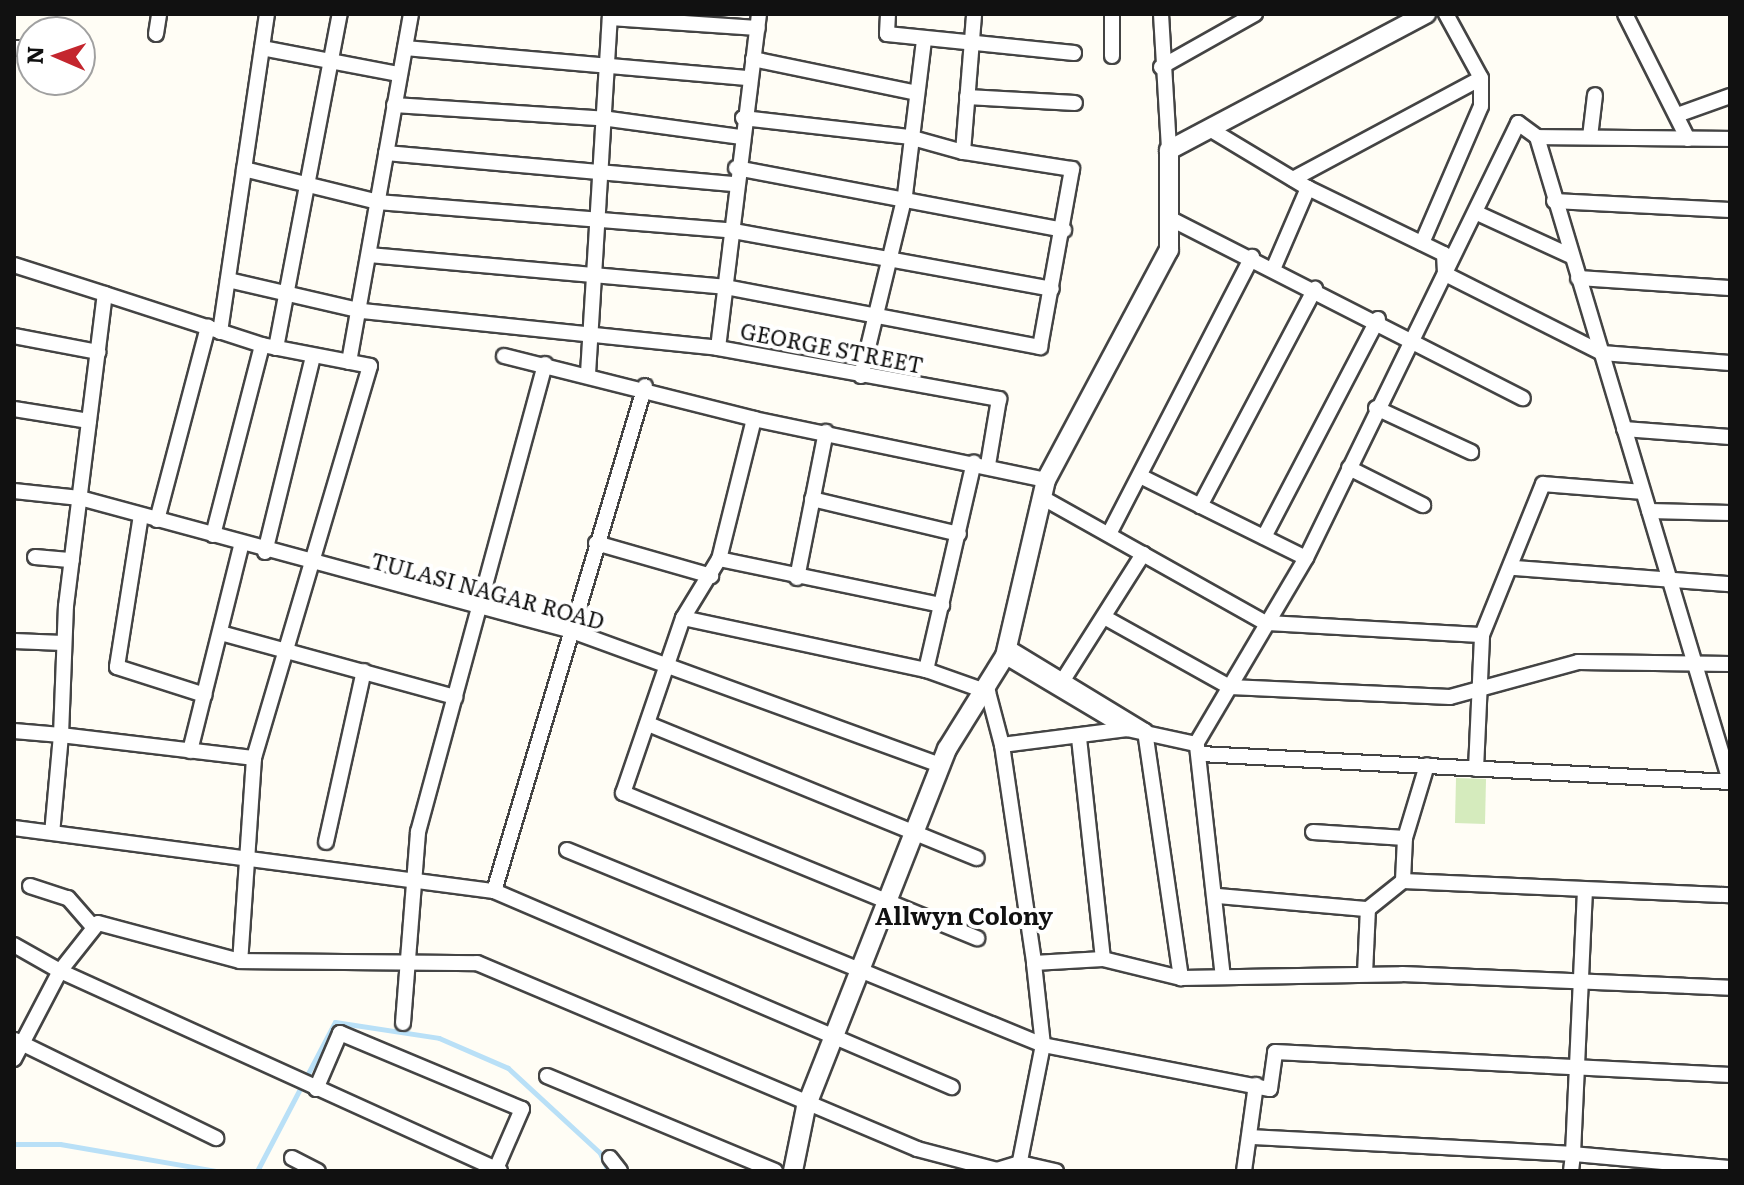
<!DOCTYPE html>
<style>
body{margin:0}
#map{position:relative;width:1744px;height:1185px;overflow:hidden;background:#fffdf5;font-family:Literata,serif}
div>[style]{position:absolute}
.green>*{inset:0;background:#d5ebbd}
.stream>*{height:5px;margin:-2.5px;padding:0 2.5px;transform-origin:2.5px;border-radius:2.5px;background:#b9e0f7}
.roads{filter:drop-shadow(2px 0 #444) drop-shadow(-2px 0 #444) drop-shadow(0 2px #444) drop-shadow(0 -2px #444)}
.minor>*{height:14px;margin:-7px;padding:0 7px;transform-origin:7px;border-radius:7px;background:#fff}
.tertiary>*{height:18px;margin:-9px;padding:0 9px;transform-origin:9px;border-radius:9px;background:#fff}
span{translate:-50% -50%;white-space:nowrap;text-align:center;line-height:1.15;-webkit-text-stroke:8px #fff;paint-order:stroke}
.street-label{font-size:22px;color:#111}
.neighbourhood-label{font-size:24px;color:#111;font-weight:700}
.frame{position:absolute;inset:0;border:16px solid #111;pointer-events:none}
.north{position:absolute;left:16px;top:16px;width:80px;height:80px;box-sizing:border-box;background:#fff;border:2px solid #a0a0a0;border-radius:50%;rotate:272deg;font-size:22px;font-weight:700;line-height:32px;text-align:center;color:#111}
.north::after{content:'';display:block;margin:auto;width:28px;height:36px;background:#c4262e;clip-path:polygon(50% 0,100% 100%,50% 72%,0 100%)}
</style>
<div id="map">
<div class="green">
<i style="clip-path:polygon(1456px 778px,1486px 779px,1485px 824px,1455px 823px)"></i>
</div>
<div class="stream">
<i style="left:14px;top:1144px;width:46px"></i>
<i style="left:60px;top:1144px;width:158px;rotate:9.8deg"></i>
<i style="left:257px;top:1171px;width:168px;rotate:-62.4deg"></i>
<i style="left:335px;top:1022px;width:105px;rotate:8.7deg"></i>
<i style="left:439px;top:1038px;width:75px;rotate:23.5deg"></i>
<i style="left:508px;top:1068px;width:125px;rotate:42.7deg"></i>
<i style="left:600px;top:1153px;width:20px;rotate:66deg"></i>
</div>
<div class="roads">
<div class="minor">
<i style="left:888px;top:14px;width:20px;rotate:93deg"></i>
<i style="left:887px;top:34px;width:188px;rotate:5.8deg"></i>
<i style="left:1161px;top:14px;width:136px;rotate:86.6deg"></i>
<i style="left:1625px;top:14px;width:140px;rotate:63.3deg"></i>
<i style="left:610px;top:18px;width:148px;rotate:3.9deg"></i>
<i style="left:156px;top:34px;width:20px;rotate:-81deg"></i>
<i style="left:14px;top:48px;width:18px"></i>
<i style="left:262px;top:48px;width:138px;rotate:10.8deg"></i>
<i style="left:405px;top:48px;width:346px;rotate:5deg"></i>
<i style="left:1112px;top:56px;width:42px;rotate:-90deg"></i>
<i style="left:753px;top:59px;width:167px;rotate:11.7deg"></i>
<i style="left:1161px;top:67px;width:108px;rotate:-29.4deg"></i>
<i style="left:967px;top:97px;width:108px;rotate:3.2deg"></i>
<i style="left:394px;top:105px;width:215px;rotate:3.7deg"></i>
<i style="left:609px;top:119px;width:132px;rotate:7.8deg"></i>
<i style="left:1680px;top:114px;width:53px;rotate:-19.8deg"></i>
<i style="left:743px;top:118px;width:167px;rotate:6.5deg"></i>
<i style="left:909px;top:137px;width:56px;rotate:15.5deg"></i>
<i style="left:1213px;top:131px;width:111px;rotate:31deg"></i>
<i style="left:1308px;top:188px;width:151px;rotate:25.9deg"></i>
<i style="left:1444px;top:254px;width:20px;rotate:87deg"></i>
<i style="left:1445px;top:274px;width:176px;rotate:26.7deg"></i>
<i style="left:1602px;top:353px;width:128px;rotate:4.5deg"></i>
<i style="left:1537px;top:137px;width:672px;rotate:73.32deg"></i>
<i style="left:1590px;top:137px;width:42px;rotate:-83.2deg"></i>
<i style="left:386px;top:153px;width:348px;rotate:5.1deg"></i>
<i style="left:736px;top:168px;width:334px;rotate:10.7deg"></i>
<i style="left:244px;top:169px;width:138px;rotate:13.8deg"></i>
<i style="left:378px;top:202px;width:351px;rotate:4.6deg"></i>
<i style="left:728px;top:230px;width:329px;rotate:10.3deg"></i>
<i style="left:1293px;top:179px;width:213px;rotate:-28.2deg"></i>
<i style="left:1554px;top:201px;width:176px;rotate:2.9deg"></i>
<i style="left:1477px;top:213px;width:103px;rotate:24.6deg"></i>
<i style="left:1169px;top:218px;width:397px;rotate:27deg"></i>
<i style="left:1422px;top:243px;width:149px;rotate:-66.7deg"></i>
<i style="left:1481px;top:106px;width:28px;rotate:-90deg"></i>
<i style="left:1481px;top:78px;width:73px;rotate:-118.7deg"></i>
<i style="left:369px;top:255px;width:357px;rotate:5.1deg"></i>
<i style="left:725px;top:287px;width:321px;rotate:10.8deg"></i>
<i style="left:1040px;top:347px;width:181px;rotate:-79.8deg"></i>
<i style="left:1072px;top:169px;width:110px;rotate:-171.1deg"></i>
<i style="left:963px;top:152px;width:138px;rotate:-85.4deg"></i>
<i style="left:14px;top:265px;width:96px;rotate:17.7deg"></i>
<i style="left:1274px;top:267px;width:86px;rotate:-66.7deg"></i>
<i style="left:1578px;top:278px;width:152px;rotate:3.8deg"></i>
<i style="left:228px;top:280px;width:138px;rotate:13deg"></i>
<i style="left:362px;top:311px;width:358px;rotate:5.9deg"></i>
<i style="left:718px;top:348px;width:286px;rotate:10.3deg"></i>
<i style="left:999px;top:399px;width:67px;rotate:99.5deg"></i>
<i style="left:220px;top:332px;width:321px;rotate:-81.6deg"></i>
<i style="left:14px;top:336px;width:86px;rotate:10.8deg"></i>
<i style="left:276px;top:348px;width:340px;rotate:-79.2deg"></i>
<i style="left:718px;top:348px;width:337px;rotate:-83deg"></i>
<i style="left:504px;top:356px;width:258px;rotate:14.1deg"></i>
<i style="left:754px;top:419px;width:298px;rotate:11.8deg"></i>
<i style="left:349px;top:362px;width:353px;rotate:-79.9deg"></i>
<i style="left:588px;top:374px;width:361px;rotate:-86.5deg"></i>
<i style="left:861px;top:376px;width:186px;rotate:-76.3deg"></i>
<i style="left:905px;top:195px;width:156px;rotate:-83deg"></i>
<i style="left:1376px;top:408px;width:105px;rotate:24.9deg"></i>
<i style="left:14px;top:409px;width:76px;rotate:9.1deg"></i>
<i style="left:754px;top:419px;width:144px;rotate:104deg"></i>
<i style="left:719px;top:559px;width:228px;rotate:11.7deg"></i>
<i style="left:1624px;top:429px;width:106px;rotate:4.3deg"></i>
<i style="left:1349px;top:468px;width:83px;rotate:26.6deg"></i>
<i style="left:1140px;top:476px;width:185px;rotate:26.3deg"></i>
<i style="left:14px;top:491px;width:66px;rotate:6.1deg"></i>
<i style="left:80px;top:498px;width:510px;rotate:15.13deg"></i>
<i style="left:572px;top:631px;width:393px;rotate:20deg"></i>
<i style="left:1043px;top:498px;width:256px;rotate:29.3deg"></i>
<i style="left:1266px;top:623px;width:216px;rotate:3.2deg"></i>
<i style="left:812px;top:499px;width:151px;rotate:13.4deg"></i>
<i style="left:1200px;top:506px;width:246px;rotate:-62.1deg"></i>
<i style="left:1649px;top:511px;width:81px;rotate:1.4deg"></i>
<i style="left:141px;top:515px;width:154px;rotate:99deg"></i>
<i style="left:117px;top:667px;width:92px;rotate:17.7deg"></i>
<i style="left:157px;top:520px;width:200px;rotate:-75.2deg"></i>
<i style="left:1109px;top:534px;width:312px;rotate:-62.7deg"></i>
<i style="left:213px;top:535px;width:196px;rotate:-75.5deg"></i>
<i style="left:262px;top:345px;width:110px;rotate:11deg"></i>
<i style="left:370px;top:366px;width:409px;rotate:106.5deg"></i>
<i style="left:254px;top:758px;width:203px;rotate:93.9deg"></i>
<i style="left:1264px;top:537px;width:246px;rotate:-62.4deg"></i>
<i style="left:596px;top:543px;width:120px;rotate:16deg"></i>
<i style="left:265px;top:552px;width:202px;rotate:-76.2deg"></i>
<i style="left:35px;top:557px;width:37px;rotate:5deg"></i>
<i style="left:719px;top:559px;width:69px;rotate:121.4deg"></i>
<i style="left:683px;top:618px;width:185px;rotate:108.9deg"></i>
<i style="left:623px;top:793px;width:383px;rotate:22.3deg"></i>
<i style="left:1515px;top:568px;width:216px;rotate:4.3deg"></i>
<i style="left:797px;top:578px;width:149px;rotate:-78.8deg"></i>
<i style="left:1104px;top:617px;width:144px;rotate:29.1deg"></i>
<i style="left:1230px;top:687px;width:220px;rotate:2.6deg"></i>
<i style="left:1450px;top:697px;width:133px;rotate:-15.3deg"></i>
<i style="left:1578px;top:662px;width:152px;rotate:0.8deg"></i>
<i style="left:683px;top:618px;width:249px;rotate:12.1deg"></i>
<i style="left:926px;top:670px;width:66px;rotate:19.5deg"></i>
<i style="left:988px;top:692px;width:55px;rotate:75.2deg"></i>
<i style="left:1002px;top:745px;width:126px;rotate:-7.3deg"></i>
<i style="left:1127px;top:729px;width:71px;rotate:12.3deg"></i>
<i style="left:1196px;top:744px;width:216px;rotate:-59.4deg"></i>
<i style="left:1306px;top:558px;width:484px;rotate:-64deg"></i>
<i style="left:1518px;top:123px;width:24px;rotate:36deg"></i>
<i style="left:1537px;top:137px;width:192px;rotate:0.6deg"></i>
<i style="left:221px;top:633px;width:243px;rotate:15.3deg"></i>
<i style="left:14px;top:641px;width:49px;rotate:2.3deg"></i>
<i style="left:1007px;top:647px;width:162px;rotate:31.3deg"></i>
<i style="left:1145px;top:731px;width:250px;rotate:81.7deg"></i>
<i style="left:1006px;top:657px;width:141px;rotate:30.8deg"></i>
<i style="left:926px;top:670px;width:213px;rotate:-77deg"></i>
<i style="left:1065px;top:677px;width:146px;rotate:-57.6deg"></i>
<i style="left:648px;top:724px;width:355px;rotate:22.2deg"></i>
<i style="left:14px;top:731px;width:47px;rotate:4.9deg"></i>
<i style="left:61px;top:735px;width:98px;rotate:95.2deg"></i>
<i style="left:1002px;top:745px;width:220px;rotate:81.6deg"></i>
<i style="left:1197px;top:746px;width:231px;rotate:83.6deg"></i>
<i style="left:190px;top:751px;width:214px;rotate:-76deg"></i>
<i style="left:1200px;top:754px;width:531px;rotate:3.02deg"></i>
<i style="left:254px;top:758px;width:194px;rotate:-173.2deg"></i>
<i style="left:61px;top:735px;width:129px;rotate:-87.8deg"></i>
<i style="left:66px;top:606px;width:314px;rotate:-82.9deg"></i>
<i style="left:105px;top:294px;width:165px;rotate:18deg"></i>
<i style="left:1476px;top:769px;width:134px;rotate:-87.4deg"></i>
<i style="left:1482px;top:635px;width:163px;rotate:-68deg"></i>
<i style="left:1543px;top:484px;width:100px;rotate:4.6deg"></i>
<i style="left:14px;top:828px;width:484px;rotate:7.5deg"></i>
<i style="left:494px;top:891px;width:498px;rotate:23.2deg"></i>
<i style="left:1313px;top:832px;width:92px;rotate:3.7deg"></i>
<i style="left:1405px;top:838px;width:43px;rotate:92.7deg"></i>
<i style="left:1405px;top:838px;width:76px;rotate:-73.2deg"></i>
<i style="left:326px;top:842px;width:175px;rotate:-77.5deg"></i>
<i style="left:567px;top:850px;width:514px;rotate:22.28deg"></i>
<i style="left:1043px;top:1045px;width:231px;rotate:11deg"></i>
<i style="left:1270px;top:1089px;width:37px;rotate:-82deg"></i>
<i style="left:1275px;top:1052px;width:456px;rotate:2.9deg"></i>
<i style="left:30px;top:886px;width:40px;rotate:18deg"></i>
<i style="left:68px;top:898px;width:38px;rotate:49deg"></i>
<i style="left:494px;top:891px;width:527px;rotate:-73.35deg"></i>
<i style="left:1218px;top:896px;width:151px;rotate:5deg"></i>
<i style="left:1368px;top:909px;width:45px;rotate:-38.7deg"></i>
<i style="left:1403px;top:881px;width:327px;rotate:2.5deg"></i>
<i style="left:14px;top:945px;width:53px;rotate:29.5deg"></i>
<i style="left:60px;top:971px;width:61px;rotate:-51.6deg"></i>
<i style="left:98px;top:923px;width:147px;rotate:15deg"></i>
<i style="left:240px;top:961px;width:237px;rotate:0.5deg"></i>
<i style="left:477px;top:963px;width:478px;rotate:22.9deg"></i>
<i style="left:917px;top:1149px;width:83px;rotate:14.7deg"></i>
<i style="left:997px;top:1170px;width:24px;rotate:-17deg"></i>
<i style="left:1020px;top:1163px;width:37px;rotate:13deg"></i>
<i style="left:1103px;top:959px;width:80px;rotate:13.7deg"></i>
<i style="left:1181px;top:978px;width:221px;rotate:-1deg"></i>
<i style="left:1402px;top:974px;width:328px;rotate:2.4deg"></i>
<i style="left:1365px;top:974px;width:65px;rotate:-87.4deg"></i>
<i style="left:403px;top:1023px;width:192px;rotate:-85.5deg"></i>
<i style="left:418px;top:832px;width:485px;rotate:-74.8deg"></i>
<i style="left:15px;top:1040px;width:224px;rotate:26deg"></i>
<i style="left:14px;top:1059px;width:99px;rotate:-62.4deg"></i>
<i style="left:60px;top:971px;width:483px;rotate:24.4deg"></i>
<i style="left:547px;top:1076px;width:247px;rotate:22.6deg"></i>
<i style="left:316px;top:1089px;width:61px;rotate:-66.8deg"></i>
<i style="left:340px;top:1033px;width:197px;rotate:22.7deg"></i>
<i style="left:522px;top:1109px;width:68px;rotate:113.5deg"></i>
<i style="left:1251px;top:1137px;width:322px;rotate:3deg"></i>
<i style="left:1573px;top:1154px;width:264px;rotate:-87.4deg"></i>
<i style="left:292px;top:1158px;width:29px;rotate:27deg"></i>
<i style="left:610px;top:1158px;width:16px;rotate:52deg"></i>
<i style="left:1018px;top:1171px;width:128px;rotate:-78.8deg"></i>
<i style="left:1043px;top:1045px;width:82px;rotate:-96.3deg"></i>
<i style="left:1034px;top:963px;width:69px;rotate:-3.3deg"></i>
<i style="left:1103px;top:959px;width:223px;rotate:-96.2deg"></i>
<i style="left:1244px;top:1171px;width:87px;rotate:-82.1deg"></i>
<i style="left:1571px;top:1171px;width:17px;rotate:-83deg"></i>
<i style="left:1573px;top:1154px;width:158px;rotate:5.1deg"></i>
</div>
<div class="tertiary">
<i style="left:793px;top:1171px;width:65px;rotate:-78.5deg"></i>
<i style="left:806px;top:1107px;width:385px;rotate:-68.5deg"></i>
<i style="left:947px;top:749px;width:110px;rotate:-58.1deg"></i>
<i style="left:1005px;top:656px;width:181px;rotate:-76.9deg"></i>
<i style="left:1046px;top:480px;width:261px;rotate:-61.9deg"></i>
<i style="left:1169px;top:250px;width:100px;rotate:-90deg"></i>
<i style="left:1169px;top:150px;width:291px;rotate:-27.9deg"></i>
</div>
</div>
<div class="street-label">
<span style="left:832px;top:347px;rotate:11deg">GEORGE STREET</span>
<span style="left:488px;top:590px;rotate:15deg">TULASI NAGAR ROAD</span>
</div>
<div class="neighbourhood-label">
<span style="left:964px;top:915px">Allwyn Colony</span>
</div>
<div class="frame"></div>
<div class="north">N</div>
</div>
